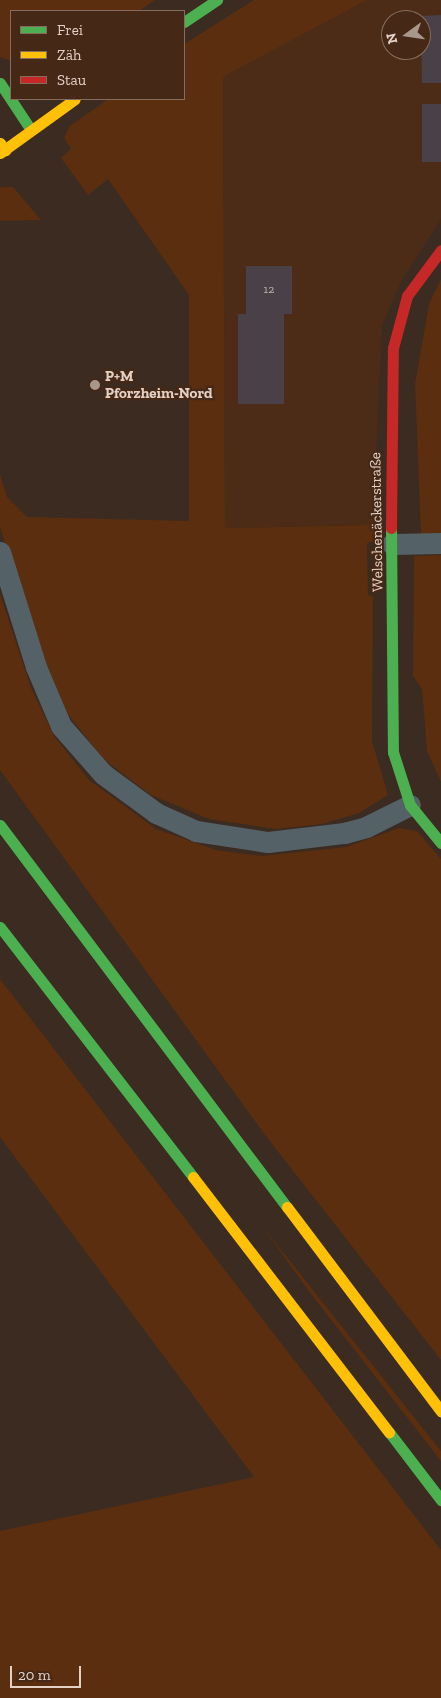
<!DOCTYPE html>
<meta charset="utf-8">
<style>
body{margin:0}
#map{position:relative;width:441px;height:1698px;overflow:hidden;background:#3b2b21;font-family:"Zilla Slab",serif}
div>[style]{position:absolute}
.built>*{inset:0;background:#4c2c17}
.green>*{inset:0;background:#5a2e0f}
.building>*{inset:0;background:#4a4048}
.street>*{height:21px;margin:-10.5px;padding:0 10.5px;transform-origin:10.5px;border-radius:10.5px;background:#546167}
.fast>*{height:11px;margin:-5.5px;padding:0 5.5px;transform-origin:5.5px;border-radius:5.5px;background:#4caf50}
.slow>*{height:11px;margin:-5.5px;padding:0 5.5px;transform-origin:5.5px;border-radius:5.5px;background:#ffc107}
.jam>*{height:11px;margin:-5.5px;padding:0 5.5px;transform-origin:5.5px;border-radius:5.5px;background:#c62828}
.dots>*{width:14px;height:14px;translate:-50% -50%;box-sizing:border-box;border:2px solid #462816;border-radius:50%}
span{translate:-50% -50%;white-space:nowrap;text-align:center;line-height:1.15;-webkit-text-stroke:4.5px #462816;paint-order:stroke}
.number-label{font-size:12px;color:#beada6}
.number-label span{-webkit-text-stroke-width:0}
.poi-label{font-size:15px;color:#e4d1c6;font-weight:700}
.left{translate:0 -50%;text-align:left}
.street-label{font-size:15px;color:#e4d1c6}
.legend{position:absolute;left:10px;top:10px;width:175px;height:90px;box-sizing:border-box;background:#462816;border:1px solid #856c5c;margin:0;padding:6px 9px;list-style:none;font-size:15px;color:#e4d1c6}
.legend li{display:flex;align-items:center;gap:10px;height:25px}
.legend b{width:25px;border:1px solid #856c5c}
.north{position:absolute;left:381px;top:10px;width:50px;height:50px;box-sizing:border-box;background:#462816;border:1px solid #856c5c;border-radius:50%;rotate:256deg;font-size:14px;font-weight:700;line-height:20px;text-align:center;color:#e4d1c6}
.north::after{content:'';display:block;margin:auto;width:18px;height:22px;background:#a9978c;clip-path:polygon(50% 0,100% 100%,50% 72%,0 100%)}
.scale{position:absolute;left:10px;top:1666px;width:71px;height:22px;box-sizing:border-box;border:2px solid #e4d1c6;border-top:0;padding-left:6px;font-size:15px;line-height:18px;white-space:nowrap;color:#e4d1c6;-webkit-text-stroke:4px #462816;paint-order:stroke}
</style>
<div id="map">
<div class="built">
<i style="clip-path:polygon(evenodd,367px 0,441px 0,441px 219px,402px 280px,382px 325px,373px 525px,225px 528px,223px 77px,367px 0,391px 20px,421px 20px,421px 50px,391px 50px,391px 20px)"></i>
</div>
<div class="green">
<i style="clip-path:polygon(0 0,155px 0,139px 11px,11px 11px,11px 61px,0 57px)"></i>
<i style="clip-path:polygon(254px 0,367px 0,223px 77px,225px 528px,373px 525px,374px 541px,367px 543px,368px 595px,373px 596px,372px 741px,388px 795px,359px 813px,322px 824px,275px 829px,209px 819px,151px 795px,103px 759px,67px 713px,39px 647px,0 527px,0 474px,7px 497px,27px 517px,189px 521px,189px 295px,108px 179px,88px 195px,61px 158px,71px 149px,64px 138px,70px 126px,108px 99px,184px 99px,184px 44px)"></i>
<i style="clip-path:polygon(0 187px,13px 187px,41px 220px,0 221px)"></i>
<i style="clip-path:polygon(441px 279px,441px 535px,421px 535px,415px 384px,429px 304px)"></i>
<i style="clip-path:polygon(441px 555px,441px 782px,427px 751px,422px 689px,413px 676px,414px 556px)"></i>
<i style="clip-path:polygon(0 594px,31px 688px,54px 736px,89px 780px,156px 829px,216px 850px,262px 856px,346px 847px,399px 828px,417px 831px,441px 859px,441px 1360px,265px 1135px,0 770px)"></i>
<i style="clip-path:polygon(0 979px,441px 1550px,441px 1698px,0 1698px,0 1531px,254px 1477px,0 1137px)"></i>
<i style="clip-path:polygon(262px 1226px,441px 1451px,441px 1461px,308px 1290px)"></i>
</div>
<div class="building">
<i style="clip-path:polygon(441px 15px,441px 83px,422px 83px,421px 16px)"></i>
<i style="clip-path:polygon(422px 104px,441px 104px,441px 162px,422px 162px)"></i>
<i style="clip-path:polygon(246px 266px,292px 266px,292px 314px,284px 314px,284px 404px,238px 404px,238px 314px,246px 314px)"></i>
</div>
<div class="street">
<i style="left:392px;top:544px;width:49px;rotate:-1.2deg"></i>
<i style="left:0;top:552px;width:121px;rotate:72.6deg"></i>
<i style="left:36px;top:667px;width:64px;rotate:67deg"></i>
<i style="left:61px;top:726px;width:64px;rotate:48.8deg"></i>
<i style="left:103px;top:774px;width:66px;rotate:36.3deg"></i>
<i style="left:156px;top:813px;width:44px;rotate:24.2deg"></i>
<i style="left:196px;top:831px;width:73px;rotate:8.7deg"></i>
<i style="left:268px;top:842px;width:77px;rotate:-6.8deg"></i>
<i style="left:344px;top:833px;width:23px;rotate:-15deg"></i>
<i style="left:366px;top:827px;width:49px;rotate:-26.6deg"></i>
</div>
<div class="fast">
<i style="left:184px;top:22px;width:40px;rotate:-34deg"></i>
<i style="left:0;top:83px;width:56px;rotate:56.6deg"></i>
<i style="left:391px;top:528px;width:224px;rotate:89.5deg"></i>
<i style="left:393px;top:752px;width:56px;rotate:72.2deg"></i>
<i style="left:410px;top:805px;width:49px;rotate:50.8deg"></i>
<i style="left:0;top:825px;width:478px;rotate:53.1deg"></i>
<i style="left:0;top:927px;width:316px;rotate:52.3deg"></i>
<i style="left:389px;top:1432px;width:86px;rotate:52.6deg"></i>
</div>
<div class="slow">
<i style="left:0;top:143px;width:9px;rotate:54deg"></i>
<i style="left:0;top:153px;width:92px;rotate:-35.8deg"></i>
<i style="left:193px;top:1177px;width:322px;rotate:52.5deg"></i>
<i style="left:287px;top:1207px;width:256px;rotate:53deg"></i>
</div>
<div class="jam">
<i style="left:391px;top:528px;width:180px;rotate:-89.4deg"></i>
<i style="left:393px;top:348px;width:54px;rotate:-74.9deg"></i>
<i style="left:407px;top:296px;width:57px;rotate:-53.5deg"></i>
</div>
<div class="dots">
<i style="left:95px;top:385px;background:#a9978c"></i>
</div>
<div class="number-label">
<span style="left:269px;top:290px">12</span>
</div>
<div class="poi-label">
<span class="left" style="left:105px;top:385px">P+M<br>Pforzheim-Nord</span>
</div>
<div class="street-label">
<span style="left:377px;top:522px;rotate:-91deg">Welschenäckerstraße</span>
</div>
<ul class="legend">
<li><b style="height:6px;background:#4caf50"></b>Frei</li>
<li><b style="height:6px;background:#ffc107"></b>Zäh</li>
<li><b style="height:6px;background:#c62828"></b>Stau</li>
</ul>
<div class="north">N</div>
<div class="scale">20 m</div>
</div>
